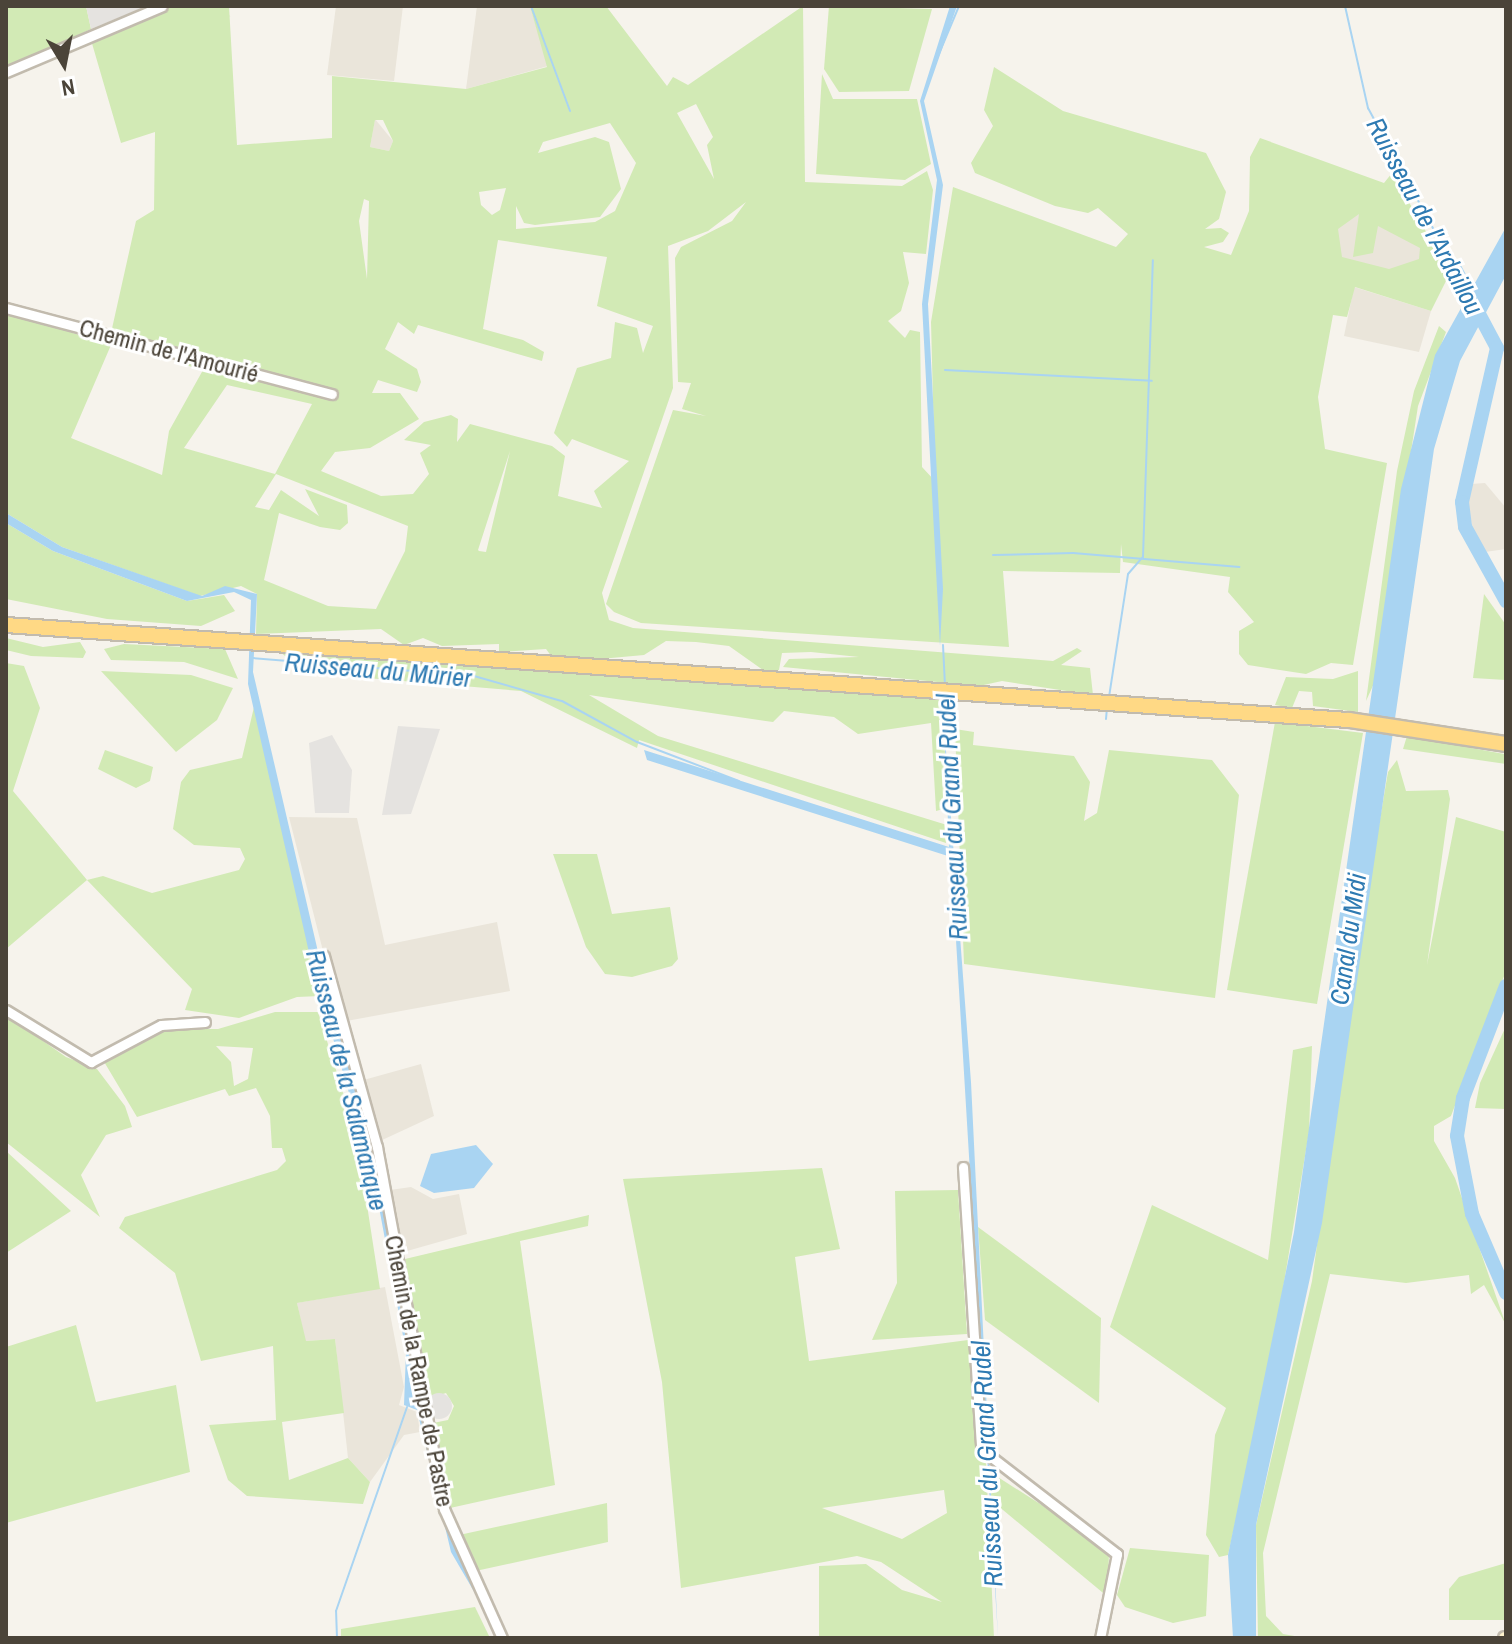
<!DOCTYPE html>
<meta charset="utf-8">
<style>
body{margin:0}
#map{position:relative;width:1512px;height:1644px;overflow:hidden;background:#f6f3ec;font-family:"Archivo Narrow",sans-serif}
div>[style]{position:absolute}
.residential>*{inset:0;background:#eae5da}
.green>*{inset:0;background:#d2eab5}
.parking>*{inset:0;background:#e5e3e0}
.round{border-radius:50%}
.water>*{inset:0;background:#a9d4f2}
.stream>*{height:2px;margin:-1px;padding:0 1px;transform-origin:1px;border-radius:1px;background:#a9d4f2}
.river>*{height:14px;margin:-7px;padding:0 7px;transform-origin:7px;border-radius:7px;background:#a9d4f2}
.roads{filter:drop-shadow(2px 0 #c2bbae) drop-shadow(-2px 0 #c2bbae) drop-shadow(0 2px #c2bbae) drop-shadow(0 -2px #c2bbae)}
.minor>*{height:9px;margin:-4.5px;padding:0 4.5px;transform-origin:4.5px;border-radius:4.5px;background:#fff}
.secondary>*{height:12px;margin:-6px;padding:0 6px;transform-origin:6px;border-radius:6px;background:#fff3cd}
.trunk>*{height:14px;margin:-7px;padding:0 7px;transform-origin:7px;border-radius:7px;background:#ffd985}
span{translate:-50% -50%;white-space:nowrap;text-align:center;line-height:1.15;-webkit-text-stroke:6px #fff;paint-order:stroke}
.street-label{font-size:24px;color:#4b4439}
.water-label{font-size:26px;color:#2e7ab2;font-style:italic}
.frame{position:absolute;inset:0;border:8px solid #4b4439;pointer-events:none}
.north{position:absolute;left:24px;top:24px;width:80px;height:80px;-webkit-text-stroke:6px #fff;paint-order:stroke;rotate:170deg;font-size:22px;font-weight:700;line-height:32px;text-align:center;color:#4b4439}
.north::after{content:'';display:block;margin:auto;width:28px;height:36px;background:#4b4439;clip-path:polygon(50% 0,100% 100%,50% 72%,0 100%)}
</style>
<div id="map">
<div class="residential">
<i style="clip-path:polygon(336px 6px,403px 6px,394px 81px,327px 75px)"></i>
<i style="clip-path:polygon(477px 6px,530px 6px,548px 66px,466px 89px)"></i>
<i style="clip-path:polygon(375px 119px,393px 141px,389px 151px,370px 147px)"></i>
<i style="clip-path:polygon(1311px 177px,1376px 196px,1441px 254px,1431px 281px,1283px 266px)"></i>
<i style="clip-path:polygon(1354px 287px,1431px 311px,1419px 352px,1344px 336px)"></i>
<i style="clip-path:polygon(1485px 483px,1506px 508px,1506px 549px,1485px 552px,1475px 536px,1466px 503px,1471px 484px)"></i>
<i style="clip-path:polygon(289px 817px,357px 818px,385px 945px,497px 922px,510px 991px,341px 1022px)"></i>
<i style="clip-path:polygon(421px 1064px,434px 1116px,380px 1141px,360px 1081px)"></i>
<i style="clip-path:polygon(411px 1187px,433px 1199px,459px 1194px,467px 1234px,400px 1253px,390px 1190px)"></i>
<i style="clip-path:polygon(385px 1287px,404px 1387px,399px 1405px,417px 1412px,420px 1432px,404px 1435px,370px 1482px,348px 1458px,335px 1339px,305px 1341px,297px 1303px)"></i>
</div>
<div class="green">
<i style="clip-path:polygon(6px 6px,86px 6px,91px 29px,6px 69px)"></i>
<i style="clip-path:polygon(evenodd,174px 6px,229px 6px,237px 145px,332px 138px,332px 76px,466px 89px,547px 67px,530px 6px,606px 6px,667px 86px,673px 77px,688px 85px,803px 6px,805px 182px,902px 186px,927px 171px,933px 190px,926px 254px,903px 252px,909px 283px,901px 311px,888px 321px,905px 338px,910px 330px,920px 332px,922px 467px,935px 481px,931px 322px,953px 187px,1116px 247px,1128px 234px,1098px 208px,1088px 213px,1055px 206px,975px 173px,971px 163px,993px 126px,984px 110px,994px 67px,1063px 111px,1206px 153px,1226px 192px,1219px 219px,1205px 229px,1172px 231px,1221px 228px,1229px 233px,1223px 242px,1204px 247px,1231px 255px,1249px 211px,1250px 157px,1260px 138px,1384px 183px,1392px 173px,1450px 273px,1431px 311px,1355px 287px,1347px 317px,1333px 315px,1318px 397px,1325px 449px,1387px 463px,1353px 665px,1331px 663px,1306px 674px,1248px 665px,1239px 654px,1239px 631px,1254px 622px,1228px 592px,1230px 577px,1123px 562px,1121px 544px,1120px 573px,1003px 571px,1009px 647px,641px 623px,614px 612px,606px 604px,673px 410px,706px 416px,682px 409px,691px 383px,678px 382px,675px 258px,681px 247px,732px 221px,746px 202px,708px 231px,668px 246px,673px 388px,602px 593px,609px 620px,633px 628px,1053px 661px,1077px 648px,1082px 651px,1061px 665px,1090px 668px,1093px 695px,1002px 681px,979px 686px,783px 667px,789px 659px,859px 657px,811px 652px,782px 653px,779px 670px,767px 673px,729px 646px,696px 642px,666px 641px,644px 655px,600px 659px,552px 657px,546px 649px,499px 652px,499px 644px,442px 646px,423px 638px,404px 645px,381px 629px,256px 634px,257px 594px,241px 586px,200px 596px,62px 547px,6px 513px,6px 312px,111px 345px,71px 438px,162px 475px,169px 431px,203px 370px,178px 363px,173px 350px,111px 333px,136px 221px,154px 210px,155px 132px,121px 143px,91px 40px,174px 6px,696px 104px,713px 137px,707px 145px,714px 179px,677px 113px,696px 104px,174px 6px,375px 120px,383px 120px,393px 141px,389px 151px,370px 147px,375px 120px,174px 6px,610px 123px,636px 163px,615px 211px,595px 222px,516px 229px,516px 206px,524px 223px,535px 225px,600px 217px,621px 189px,609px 142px,595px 137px,538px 153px,543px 142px,610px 123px,174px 6px,506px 188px,500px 210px,492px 215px,481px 205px,479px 192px,506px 188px,174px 6px,364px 199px,369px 201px,367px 279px,359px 221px,364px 199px,174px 6px,1359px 214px,1353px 257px,1373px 253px,1378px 226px,1420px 248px,1419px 259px,1389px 269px,1342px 257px,1338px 229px,1359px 214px,174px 6px,498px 240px,607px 257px,597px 306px,653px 326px,643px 353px,637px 328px,615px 322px,611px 358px,577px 368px,554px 433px,567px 447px,572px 439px,629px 461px,594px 491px,602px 508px,558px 496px,565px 456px,552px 446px,470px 424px,457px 442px,458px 419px,451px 415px,424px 422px,404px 440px,431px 445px,420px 453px,429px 474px,413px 494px,381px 496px,321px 471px,335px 452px,370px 448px,419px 419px,400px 393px,372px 393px,378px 380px,417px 392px,421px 382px,417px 369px,385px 349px,398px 322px,414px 334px,418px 325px,542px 361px,544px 352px,523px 340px,483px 329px,498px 240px,174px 6px,227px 385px,312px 404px,275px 474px,184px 448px,227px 385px,174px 6px,510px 451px,486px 552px,479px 551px,478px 550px,510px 451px,174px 6px,276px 474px,408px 526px,405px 551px,376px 609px,328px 606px,264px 580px,279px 513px,320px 527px,340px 530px,348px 523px,347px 505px,305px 489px,319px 516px,281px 490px,269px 510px,255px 507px,276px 474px)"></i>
<i style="clip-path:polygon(829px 6px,932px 9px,909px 91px,839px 92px,824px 69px)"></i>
<i style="clip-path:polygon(822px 74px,833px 99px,917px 99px,931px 164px,905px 180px,816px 174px)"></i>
<i style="clip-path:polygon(1439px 326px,1446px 332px,1418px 406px,1376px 679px,1366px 701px,1397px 471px,1414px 391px)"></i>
<i style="clip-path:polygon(6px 523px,53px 551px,187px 601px,224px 595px,235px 611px,201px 626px,107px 619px,6px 599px)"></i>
<i style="clip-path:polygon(1484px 594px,1506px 625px,1506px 680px,1473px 678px)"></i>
<i style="clip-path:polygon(6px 638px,43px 647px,80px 642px,86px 652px,83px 658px,31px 656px,6px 650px)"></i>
<i style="clip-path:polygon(124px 644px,225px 649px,238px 679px,184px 662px,111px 660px,104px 649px)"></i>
<i style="clip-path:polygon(280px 652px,943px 700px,947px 808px,936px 811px,931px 723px,858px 734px,834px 717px,784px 711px,773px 722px,589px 695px,658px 736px,947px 825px,946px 843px,639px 740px,637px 748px,521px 691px,307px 673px)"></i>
<i style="clip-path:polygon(6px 663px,24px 666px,40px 708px,13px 791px,87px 880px,103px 876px,152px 893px,239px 870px,245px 859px,240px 848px,194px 845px,173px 829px,181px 782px,190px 770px,242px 758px,254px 707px,320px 996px,297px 997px,239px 1018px,185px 1010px,192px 989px,87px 880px,6px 949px)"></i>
<i style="clip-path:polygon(101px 671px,191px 675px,233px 688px,217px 720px,176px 752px)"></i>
<i style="clip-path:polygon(1358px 671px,1358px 712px,1313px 706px,1312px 692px,1299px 691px,1292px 708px,1275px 705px,1286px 677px,1333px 679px)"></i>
<i style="clip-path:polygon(1275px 722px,1363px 733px,1317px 1004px,1227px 990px)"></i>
<i style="clip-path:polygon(955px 729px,974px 732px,973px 745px,1074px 756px,1090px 782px,1084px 821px,1097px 813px,1109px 750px,1212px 760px,1239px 795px,1215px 998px,964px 964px)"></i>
<i style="clip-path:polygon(1407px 736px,1504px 754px,1506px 764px,1403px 749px)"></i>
<i style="clip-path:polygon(105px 750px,153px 767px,150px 781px,136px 788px,98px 769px)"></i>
<i style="clip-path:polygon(1397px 760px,1406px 791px,1448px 790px,1450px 799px,1427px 965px,1456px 817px,1506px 832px,1506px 971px,1451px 1116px,1434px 1126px,1434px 1141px,1455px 1178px,1506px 1325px,1484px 1285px,1471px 1294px,1469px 1275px,1406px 1283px,1330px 1274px,1263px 1553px,1266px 1616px,1283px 1634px,1306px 1638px,1258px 1638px,1256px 1525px,1312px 1281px,1359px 942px,1388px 772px)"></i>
<i style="clip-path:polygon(553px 854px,597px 854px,612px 914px,670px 907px,678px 959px,672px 966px,632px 977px,605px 974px,586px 947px)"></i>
<i style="clip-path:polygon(evenodd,275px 1012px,318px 1012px,356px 1134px,380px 1289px,297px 1303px,306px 1341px,335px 1339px,344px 1413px,282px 1422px,289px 1480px,348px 1458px,370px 1482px,363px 1504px,247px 1496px,228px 1480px,209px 1425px,276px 1420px,273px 1346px,201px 1361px,175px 1273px,119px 1228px,125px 1217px,277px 1170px,286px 1161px,282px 1148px,272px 1148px,270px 1116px,256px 1088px,229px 1096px,225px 1089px,137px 1117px,103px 1060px,164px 1029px,218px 1029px,275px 1012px,216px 1046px,253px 1048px,248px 1079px,234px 1086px,231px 1062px,216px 1046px)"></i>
<i style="clip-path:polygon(6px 1015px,66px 1057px,97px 1069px,125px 1106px,132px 1127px,106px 1135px,81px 1175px,100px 1217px,6px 1142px)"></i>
<i style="clip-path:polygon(1506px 1026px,1506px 1109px,1475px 1108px,1480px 1083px)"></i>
<i style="clip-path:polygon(1312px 1046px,1309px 1132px,1270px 1367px,1228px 1555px,1219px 1557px,1206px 1535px,1215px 1435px,1226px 1408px,1110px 1327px,1152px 1205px,1268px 1260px,1293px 1050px)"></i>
<i style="clip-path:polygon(6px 1151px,71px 1211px,6px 1253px)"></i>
<i style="clip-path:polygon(evenodd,822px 1168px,840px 1249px,795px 1257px,809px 1361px,968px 1340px,979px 1454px,986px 1462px,994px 1638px,819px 1638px,819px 1566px,866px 1564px,902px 1590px,942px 1602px,881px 1562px,857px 1556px,681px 1588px,662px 1382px,623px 1179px,822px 1168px,944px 1490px,947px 1513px,902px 1539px,822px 1508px,944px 1490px)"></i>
<i style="clip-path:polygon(958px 1190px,967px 1334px,872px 1340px,897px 1283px,895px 1191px)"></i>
<i style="clip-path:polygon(589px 1215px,588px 1226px,520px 1241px,555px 1485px,450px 1508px,428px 1424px,448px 1420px,454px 1406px,446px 1393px,424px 1400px,405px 1259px)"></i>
<i style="clip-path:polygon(978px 1227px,1101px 1318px,1099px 1403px,985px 1320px)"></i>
<i style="clip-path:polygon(76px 1325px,96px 1402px,176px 1385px,190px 1472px,6px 1523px,6px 1347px)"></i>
<i style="clip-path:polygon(990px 1472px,1109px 1548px,1108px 1597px,991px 1500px)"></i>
<i style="clip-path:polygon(607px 1503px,608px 1542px,471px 1572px,459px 1535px)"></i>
<i style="clip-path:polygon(1130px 1548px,1209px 1555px,1206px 1616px,1173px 1623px,1125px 1607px,1117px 1595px)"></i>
<i style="clip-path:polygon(1506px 1563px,1506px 1620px,1449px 1620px,1449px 1589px,1459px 1577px)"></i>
<i style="clip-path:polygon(475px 1607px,490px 1638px,341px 1638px,341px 1629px)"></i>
</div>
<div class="parking">
<i style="clip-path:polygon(86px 6px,147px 6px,91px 29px)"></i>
<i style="clip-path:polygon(398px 726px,440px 729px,411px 814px,382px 815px)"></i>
<i style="clip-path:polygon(332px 735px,352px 770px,349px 813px,315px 813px,309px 743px)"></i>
<i class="round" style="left:426px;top:1393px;width:26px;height:26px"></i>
</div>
<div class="water">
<i style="clip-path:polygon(950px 6px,957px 6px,924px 101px,943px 185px,928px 304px,943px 589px,940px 646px,922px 304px,937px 180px,920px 101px)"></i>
<i style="clip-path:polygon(1506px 227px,1506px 275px,1460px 361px,1434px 449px,1322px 1223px,1256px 1525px,1256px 1638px,1233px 1638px,1228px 1555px,1294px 1232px,1401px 489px,1435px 355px)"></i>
<i style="clip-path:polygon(6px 513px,62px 547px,202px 596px,225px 586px,257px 594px,253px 672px,322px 969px,372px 1133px,420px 1398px,412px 1404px,422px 1407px,454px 1546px,501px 1638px,451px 1552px,417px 1410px,404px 1405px,406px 1352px,373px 1175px,313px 970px,248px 684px,251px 600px,234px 592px,187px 601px,53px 551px,6px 523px)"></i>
<i style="clip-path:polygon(944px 724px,971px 1082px,998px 1638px,951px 857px,647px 760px,644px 750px,949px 847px)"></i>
<i style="clip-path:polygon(476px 1145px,493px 1164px,474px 1188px,434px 1193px,420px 1186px,431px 1154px)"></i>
</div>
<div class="stream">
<i style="left:531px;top:6px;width:112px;rotate:69.6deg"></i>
<i style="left:1345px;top:6px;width:105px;rotate:77.3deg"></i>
<i style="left:1368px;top:108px;width:181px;rotate:61.6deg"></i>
<i style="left:933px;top:68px;width:67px;rotate:-67.2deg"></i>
<i style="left:945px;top:370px;width:207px;rotate:3deg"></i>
<i style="left:993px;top:555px;width:80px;rotate:-1.4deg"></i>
<i style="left:1073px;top:553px;width:167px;rotate:4.8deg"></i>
<i style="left:943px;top:645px;width:41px;rotate:87.2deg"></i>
<i style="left:252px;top:658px;width:223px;rotate:4.6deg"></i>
<i style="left:474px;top:676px;width:91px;rotate:15.9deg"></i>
<i style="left:562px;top:701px;width:85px;rotate:28.7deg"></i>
<i style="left:637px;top:742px;width:109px;rotate:20.9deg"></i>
<i style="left:945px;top:697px;width:29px;rotate:86deg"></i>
<i style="left:1109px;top:697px;width:124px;rotate:-81.2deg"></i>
<i style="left:1128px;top:574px;width:23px;rotate:-49deg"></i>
<i style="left:1143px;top:557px;width:297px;rotate:-88.1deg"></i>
<i style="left:1106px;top:719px;width:11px;rotate:-85deg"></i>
<i style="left:337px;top:1638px;width:27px;rotate:-92deg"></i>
<i style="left:336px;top:1611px;width:216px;rotate:-70.8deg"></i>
</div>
<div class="river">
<i style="left:1454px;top:267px;width:92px;rotate:62deg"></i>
<i style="left:1497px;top:348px;width:158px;rotate:102.8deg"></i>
<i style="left:1462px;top:502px;width:25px;rotate:83deg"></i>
<i style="left:1465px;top:527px;width:85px;rotate:61deg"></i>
<i style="left:1506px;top:986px;width:120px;rotate:111deg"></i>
<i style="left:1463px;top:1098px;width:38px;rotate:99deg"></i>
<i style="left:1457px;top:1136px;width:79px;rotate:79.1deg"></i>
<i style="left:1472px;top:1214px;width:86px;rotate:66.7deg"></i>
</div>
<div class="roads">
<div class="minor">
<i style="left:6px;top:72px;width:169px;rotate:-22.9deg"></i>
<i style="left:6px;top:308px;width:337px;rotate:14.8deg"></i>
<i style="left:324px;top:956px;width:198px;rotate:74.5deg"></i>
<i style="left:377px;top:1147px;width:368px;rotate:79.5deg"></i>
<i style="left:444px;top:1509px;width:141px;rotate:65.8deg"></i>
<i style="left:6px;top:1010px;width:100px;rotate:31.5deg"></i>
<i style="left:91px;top:1062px;width:79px;rotate:-27.9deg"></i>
<i style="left:161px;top:1025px;width:44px;rotate:-3.9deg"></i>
<i style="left:963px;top:1167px;width:283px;rotate:86.3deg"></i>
<i style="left:981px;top:1449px;width:172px;rotate:37.7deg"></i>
<i style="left:1117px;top:1554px;width:86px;rotate:101.4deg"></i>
</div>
<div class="secondary">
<i style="left:1505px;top:1638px;width:1px"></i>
</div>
<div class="trunk">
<i style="left:6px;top:625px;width:1346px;rotate:4.05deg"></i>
<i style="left:1349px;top:720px;width:159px;rotate:8.7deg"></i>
</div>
</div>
<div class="street-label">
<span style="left:169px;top:351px;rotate:15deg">Chemin de l'Amourié</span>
<span style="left:419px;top:1371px;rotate:79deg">Chemin de la Rampe de Pastre</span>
</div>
<div class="water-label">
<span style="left:1425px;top:216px;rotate:62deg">Ruisseau de l'Ardaillou</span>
<span style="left:378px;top:670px;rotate:5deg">Ruisseau du Mûrier</span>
<span style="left:952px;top:817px;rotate:-93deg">Ruisseau du Grand Rudel</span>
<span style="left:1348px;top:939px;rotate:-82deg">Canal du Midi</span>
<span style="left:347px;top:1080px;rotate:76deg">Ruisseau de la Salamanque</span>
<span style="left:987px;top:1464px;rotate:-93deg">Ruisseau du Grand Rudel</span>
</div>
<div class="frame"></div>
<div class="north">N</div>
</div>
